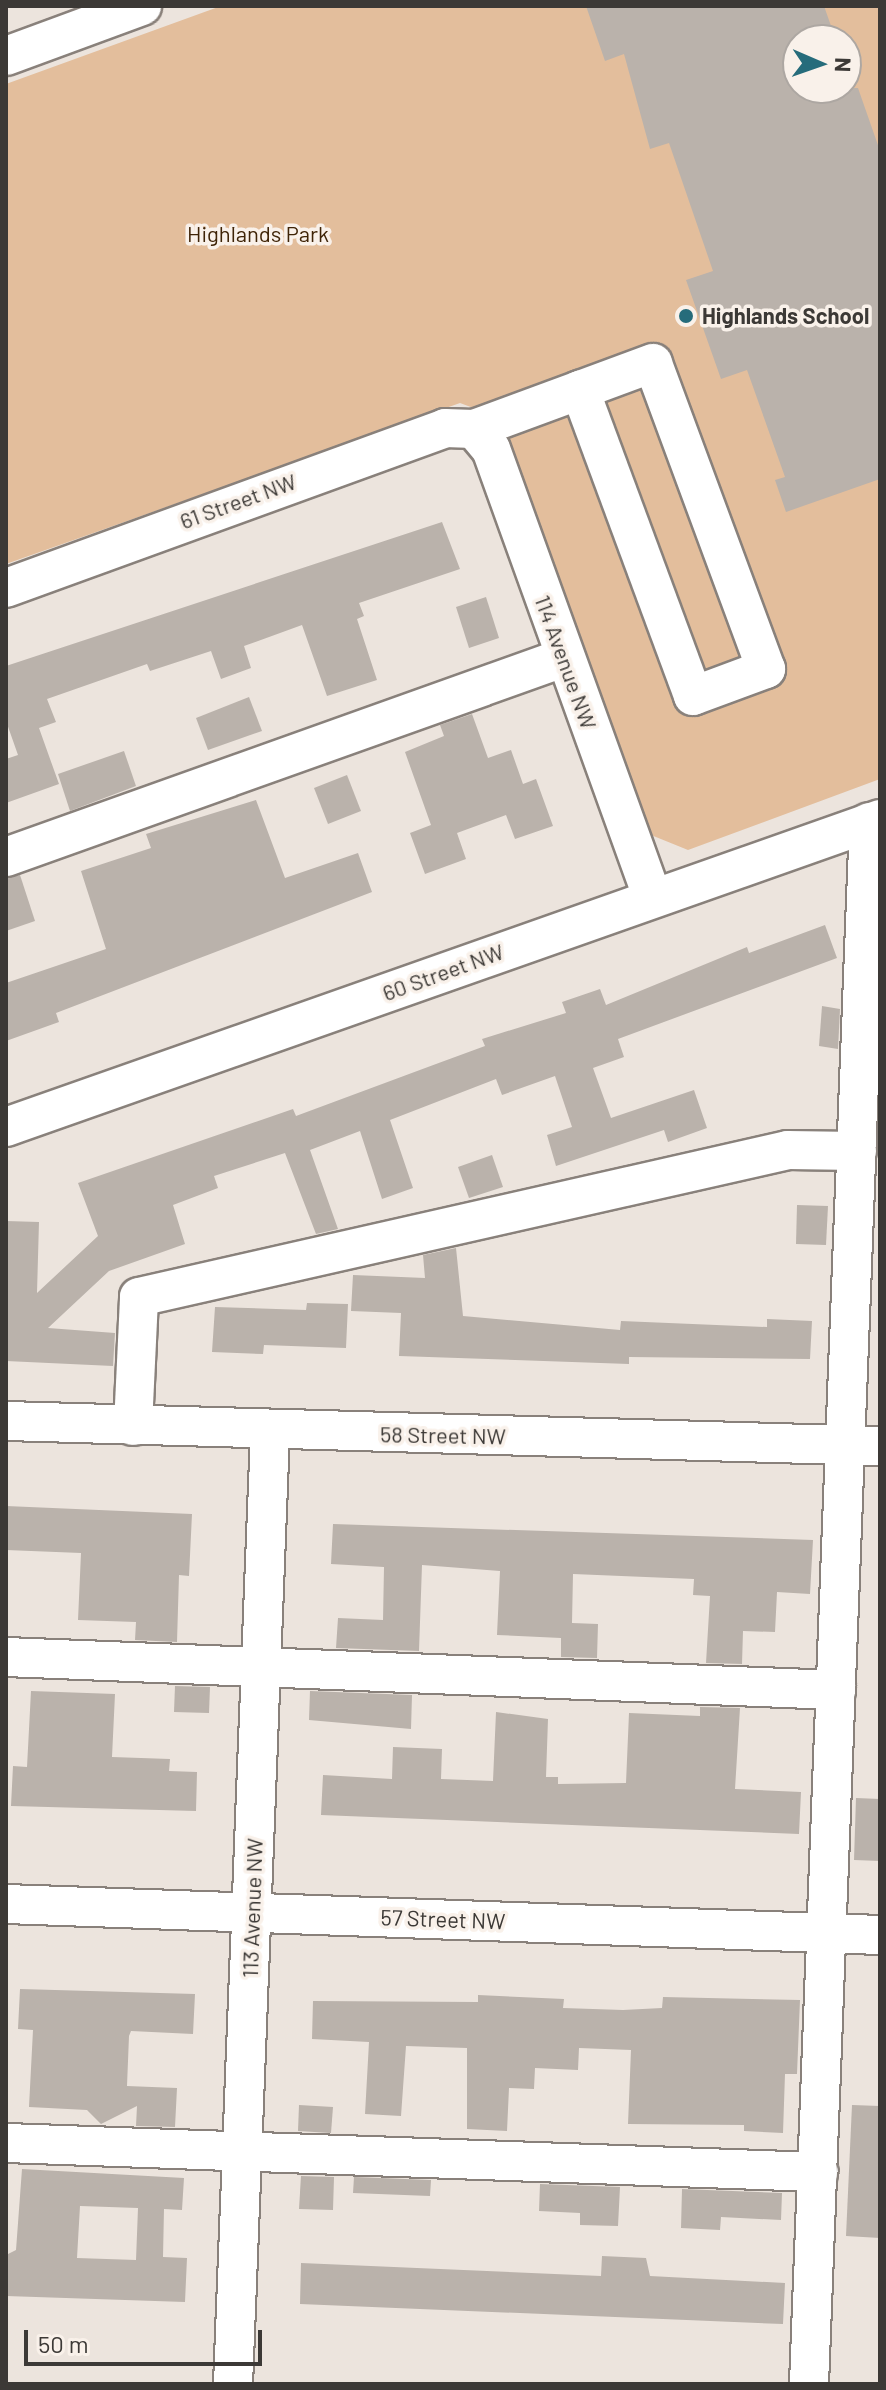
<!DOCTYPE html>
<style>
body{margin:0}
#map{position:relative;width:886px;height:2390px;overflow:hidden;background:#ece4dd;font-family:Barlow,sans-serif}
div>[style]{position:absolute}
.green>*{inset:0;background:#e3be9c}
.building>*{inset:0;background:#bab2ab}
.roads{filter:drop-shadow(2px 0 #89817b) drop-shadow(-2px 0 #89817b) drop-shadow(0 2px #89817b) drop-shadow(0 -2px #89817b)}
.minor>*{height:38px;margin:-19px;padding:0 19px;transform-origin:19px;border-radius:19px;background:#fff}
.dots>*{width:22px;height:22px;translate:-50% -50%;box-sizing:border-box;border:4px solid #f9f1ea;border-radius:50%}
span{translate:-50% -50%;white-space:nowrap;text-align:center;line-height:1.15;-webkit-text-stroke:7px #f9f1ea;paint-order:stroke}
.park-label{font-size:22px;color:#3f2407}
.poi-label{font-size:22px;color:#3c3936;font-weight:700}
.left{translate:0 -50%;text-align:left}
.street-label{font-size:22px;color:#3c3936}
.frame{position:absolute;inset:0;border:8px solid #3c3936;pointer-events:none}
.north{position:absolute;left:782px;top:24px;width:80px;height:80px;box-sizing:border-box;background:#f9f1ea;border:2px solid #ada7a2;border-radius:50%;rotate:92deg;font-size:22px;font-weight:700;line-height:32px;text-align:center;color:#3c3936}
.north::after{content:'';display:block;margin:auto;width:28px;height:36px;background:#266c7b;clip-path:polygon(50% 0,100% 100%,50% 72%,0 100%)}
.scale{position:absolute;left:24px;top:2330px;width:238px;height:36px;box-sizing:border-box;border:4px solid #3c3936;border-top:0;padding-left:10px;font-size:24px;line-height:28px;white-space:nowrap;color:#3c3936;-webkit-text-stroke:6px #f9f1ea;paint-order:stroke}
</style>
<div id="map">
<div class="green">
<i style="clip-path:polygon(evenodd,221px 6px,880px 6px,880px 779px,688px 850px,651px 835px,495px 416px,460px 403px,6px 564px,6px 84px,221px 6px,798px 40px,846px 40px,846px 88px,798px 88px,798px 40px)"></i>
</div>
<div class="building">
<i style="clip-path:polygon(586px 6px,824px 6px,836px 40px,798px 40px,798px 88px,858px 88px,880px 151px,880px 479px,786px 512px,775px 480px,785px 477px,747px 370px,721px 379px,686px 280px,713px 271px,669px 143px,650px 149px,624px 54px,605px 61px)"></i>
<i style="clip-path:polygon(442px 522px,460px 569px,359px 603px,364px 616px,357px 619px,377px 680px,327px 696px,302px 625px,244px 646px,251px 668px,221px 679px,211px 651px,150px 671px,147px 664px,47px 699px,56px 722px,39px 728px,59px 784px,6px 803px,6px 759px,18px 755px,6px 721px,6px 666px)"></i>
<i style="clip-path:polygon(486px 597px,499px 638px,469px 648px,456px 607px)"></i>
<i style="clip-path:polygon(249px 697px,262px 731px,208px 750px,196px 718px)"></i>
<i style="clip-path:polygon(472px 714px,488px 758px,511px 750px,523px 784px,536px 779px,553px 826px,515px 839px,506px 815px,457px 833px,466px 859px,425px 874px,410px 833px,431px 825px,405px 752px,444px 736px,440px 725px)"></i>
<i style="clip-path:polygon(124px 751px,136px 786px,70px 811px,58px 774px)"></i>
<i style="clip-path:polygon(347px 775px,361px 811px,328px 824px,314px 788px)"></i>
<i style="clip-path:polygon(256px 800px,285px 878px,358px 853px,372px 892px,56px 1013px,59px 1022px,6px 1041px,6px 983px,106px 949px,81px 871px,151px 848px,146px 834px)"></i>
<i style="clip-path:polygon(20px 875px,35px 921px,6px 931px,6px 878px)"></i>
<i style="clip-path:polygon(825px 925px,837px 958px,618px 1039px,624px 1057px,593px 1068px,611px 1118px,694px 1090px,707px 1128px,668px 1142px,664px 1130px,556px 1166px,547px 1135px,572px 1127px,555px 1076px,502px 1095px,496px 1079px,390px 1120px,413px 1188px,382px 1199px,360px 1131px,310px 1150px,338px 1229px,316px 1234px,285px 1153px,214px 1176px,218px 1188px,173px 1205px,185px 1244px,109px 1271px,48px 1328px,115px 1333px,113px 1366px,6px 1361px,6px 1221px,39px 1222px,37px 1293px,98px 1236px,78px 1183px,293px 1109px,296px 1116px,436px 1064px,485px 1046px,482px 1039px,566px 1013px,562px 1002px,600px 989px,606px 1005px,747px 947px,749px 953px)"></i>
<i style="clip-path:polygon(822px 1006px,840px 1009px,838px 1049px,819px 1046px)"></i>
<i style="clip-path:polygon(492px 1155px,503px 1187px,469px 1198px,458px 1167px)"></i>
<i style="clip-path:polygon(797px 1205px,828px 1206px,826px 1245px,796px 1244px)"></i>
<i style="clip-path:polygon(456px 1248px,463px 1316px,620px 1330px,621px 1321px,767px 1327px,767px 1319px,812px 1321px,810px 1359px,629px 1357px,629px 1364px,399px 1356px,401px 1313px,351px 1311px,353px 1275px,425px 1278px,423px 1255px)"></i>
<i style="clip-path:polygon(307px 1303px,348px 1304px,346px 1348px,264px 1345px,263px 1354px,212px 1352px,215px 1307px,306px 1310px)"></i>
<i style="clip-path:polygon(6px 1506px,192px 1514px,189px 1576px,179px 1575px,177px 1642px,135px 1640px,136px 1622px,78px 1620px,81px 1553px,6px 1550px)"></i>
<i style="clip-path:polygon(333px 1524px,813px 1540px,810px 1594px,777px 1592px,775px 1632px,743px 1631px,742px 1664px,706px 1663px,710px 1596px,693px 1595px,694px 1579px,573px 1574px,572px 1623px,598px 1624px,597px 1658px,561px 1657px,561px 1638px,497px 1635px,500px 1571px,422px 1565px,419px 1651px,336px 1648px,338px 1618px,383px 1620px,384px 1567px,331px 1564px)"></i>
<i style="clip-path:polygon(175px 1686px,210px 1687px,209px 1713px,174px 1712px)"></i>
<i style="clip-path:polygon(31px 1691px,115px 1694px,112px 1757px,170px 1759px,169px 1771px,197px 1772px,196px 1811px,11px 1806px,13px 1766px,27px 1767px)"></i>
<i style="clip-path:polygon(310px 1691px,412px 1695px,411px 1729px,309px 1720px)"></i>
<i style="clip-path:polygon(700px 1707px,740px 1708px,735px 1789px,801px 1792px,799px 1834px,321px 1815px,323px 1775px,392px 1779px,393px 1747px,442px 1749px,441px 1779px,493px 1781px,496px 1712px,548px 1719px,546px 1777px,558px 1777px,558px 1784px,626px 1783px,629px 1713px,700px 1716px)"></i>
<i style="clip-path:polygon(856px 1798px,880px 1799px,880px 1861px,854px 1860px)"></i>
<i style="clip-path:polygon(20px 1989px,195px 1994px,193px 2034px,131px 2031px,129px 2036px,127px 2086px,177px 2088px,175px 2127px,136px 2126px,137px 2106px,101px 2124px,87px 2110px,29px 2107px,33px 2030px,18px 2029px)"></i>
<i style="clip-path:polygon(478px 1995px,564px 1999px,563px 2008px,623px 2010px,662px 2008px,663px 1997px,800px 2000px,797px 2074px,785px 2074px,783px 2133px,744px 2131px,744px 2125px,628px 2124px,631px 2050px,579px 2048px,578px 2070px,535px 2068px,534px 2089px,509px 2088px,507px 2131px,467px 2129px,467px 2048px,406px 2046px,401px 2116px,365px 2114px,369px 2042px,312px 2039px,313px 2001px,478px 2002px)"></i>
<i style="clip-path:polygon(299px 2105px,333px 2107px,331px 2133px,298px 2131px)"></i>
<i style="clip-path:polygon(852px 2105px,880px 2106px,880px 2238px,846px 2236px)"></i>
<i style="clip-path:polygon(evenodd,22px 2169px,184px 2178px,182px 2210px,164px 2209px,163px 2257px,187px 2258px,185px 2302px,6px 2296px,6px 2255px,16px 2250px,22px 2169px,80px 2206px,138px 2208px,136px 2260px,77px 2258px,80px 2206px)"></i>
<i style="clip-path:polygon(301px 2176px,334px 2177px,333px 2210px,299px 2209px)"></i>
<i style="clip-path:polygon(354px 2177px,431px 2180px,430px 2196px,353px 2193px)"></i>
<i style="clip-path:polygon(540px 2184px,620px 2187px,618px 2226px,580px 2225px,580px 2213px,539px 2211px)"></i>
<i style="clip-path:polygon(682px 2189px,782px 2193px,781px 2220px,721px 2217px,720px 2230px,681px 2228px)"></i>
<i style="clip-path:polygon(602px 2256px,646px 2258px,650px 2276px,785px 2283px,783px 2324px,300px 2304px,301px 2263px,601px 2276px)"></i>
</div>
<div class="roads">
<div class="minor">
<i style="left:6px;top:56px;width:145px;rotate:-20.2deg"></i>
<i style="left:474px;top:429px;width:26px;rotate:50deg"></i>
<i style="left:491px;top:449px;width:477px;rotate:70.2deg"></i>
<i style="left:6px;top:588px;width:467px;rotate:-20deg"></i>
<i style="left:445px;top:428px;width:29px;rotate:2deg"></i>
<i style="left:474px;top:429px;width:113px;rotate:-20.2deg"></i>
<i style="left:580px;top:390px;width:326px;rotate:69.7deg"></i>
<i style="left:693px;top:696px;width:78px;rotate:-20.3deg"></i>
<i style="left:766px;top:669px;width:326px;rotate:-110.3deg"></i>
<i style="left:653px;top:363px;width:78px;rotate:159.7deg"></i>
<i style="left:6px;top:857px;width:591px;rotate:-19.66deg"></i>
<i style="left:6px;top:1127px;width:927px;rotate:-19.41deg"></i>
<i style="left:6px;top:1421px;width:874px;rotate:1.64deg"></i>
<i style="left:133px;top:1426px;width:129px;rotate:-87.3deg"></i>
<i style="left:139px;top:1297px;width:665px;rotate:-12.76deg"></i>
<i style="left:788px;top:1150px;width:69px;rotate:0.8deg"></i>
<i style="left:6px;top:1657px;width:831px;rotate:2.28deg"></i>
<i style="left:6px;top:1904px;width:875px;rotate:2.03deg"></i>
<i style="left:6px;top:2143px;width:813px;rotate:2.05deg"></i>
<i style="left:233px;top:2384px;width:953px;rotate:-87.77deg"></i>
<i style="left:809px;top:2384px;width:1563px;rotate:-87.8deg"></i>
</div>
</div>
<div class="dots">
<i style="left:686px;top:316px;background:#266c7b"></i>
</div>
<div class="park-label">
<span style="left:258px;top:234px">Highlands Park</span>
</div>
<div class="poi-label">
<span class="left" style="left:702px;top:316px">Highlands School</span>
</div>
<div class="street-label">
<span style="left:238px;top:501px;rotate:-20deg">61 Street NW</span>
<span style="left:566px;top:662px;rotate:70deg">114 Avenue NW</span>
<span style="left:443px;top:972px;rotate:-20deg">60 Street NW</span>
<span style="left:443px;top:1435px;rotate:1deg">58 Street NW</span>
<span style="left:252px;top:1908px;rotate:-88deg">113 Avenue NW</span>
<span style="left:443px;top:1919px;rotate:2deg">57 Street NW</span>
</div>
<div class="frame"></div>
<div class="north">N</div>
<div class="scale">50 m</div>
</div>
